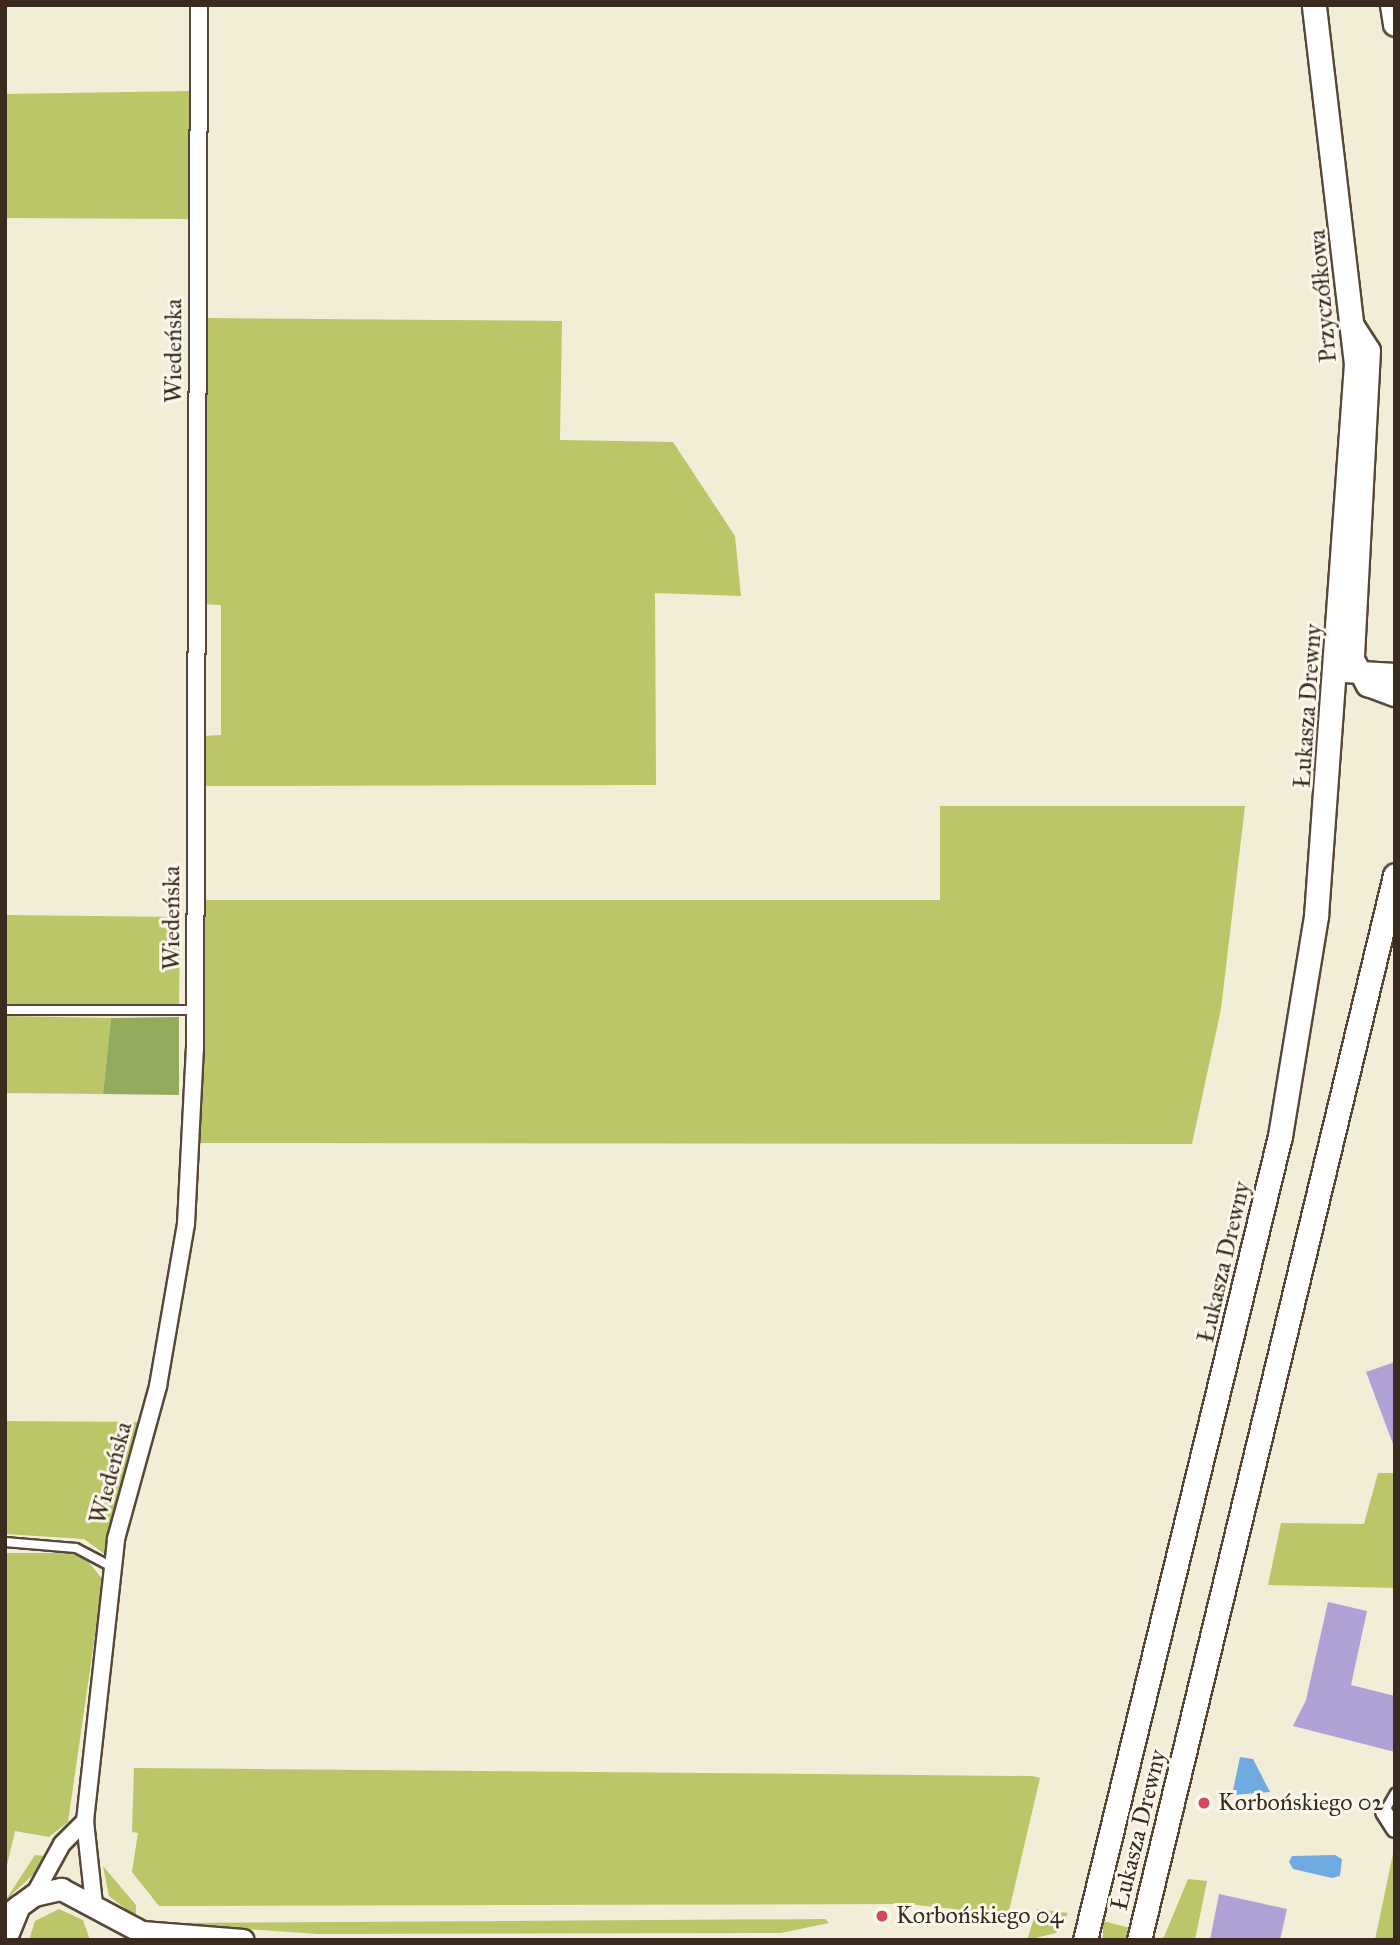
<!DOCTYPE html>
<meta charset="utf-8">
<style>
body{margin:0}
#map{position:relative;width:1400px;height:1945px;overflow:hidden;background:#f2edd7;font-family:"IM FELL Great Primer",serif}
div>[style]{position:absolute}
.green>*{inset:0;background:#bac668}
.forest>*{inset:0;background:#93ab5c}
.water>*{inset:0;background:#6faae0}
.building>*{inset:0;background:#afa1d5}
.roads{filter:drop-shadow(2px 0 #56473a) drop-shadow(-2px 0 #56473a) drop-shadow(0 2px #56473a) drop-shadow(0 -2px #56473a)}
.service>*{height:8px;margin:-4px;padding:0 4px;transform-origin:4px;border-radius:4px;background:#fff}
.minor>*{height:16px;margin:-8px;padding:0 8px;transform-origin:8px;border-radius:8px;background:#fff}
.tertiary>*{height:21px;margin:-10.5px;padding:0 10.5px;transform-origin:10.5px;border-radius:10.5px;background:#fff}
.secondary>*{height:23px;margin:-11.5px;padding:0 11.5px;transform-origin:11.5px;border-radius:11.5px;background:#fff}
.dots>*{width:19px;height:19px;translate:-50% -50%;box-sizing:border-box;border:4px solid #fbf7ec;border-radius:50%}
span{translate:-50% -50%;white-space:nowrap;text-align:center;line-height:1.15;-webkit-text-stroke:6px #fbf7ec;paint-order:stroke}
.street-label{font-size:24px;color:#3b2a1e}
.poi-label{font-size:24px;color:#3b2a1e}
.left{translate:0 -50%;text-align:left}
.frame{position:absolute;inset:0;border:7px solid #3b2a1e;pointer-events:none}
</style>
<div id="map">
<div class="green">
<i style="clip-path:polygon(190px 91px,188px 219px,5px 218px,5px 94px)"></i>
<i style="clip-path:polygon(205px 318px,562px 321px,560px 440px,673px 442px,735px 536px,741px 596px,655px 593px,656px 785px,202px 786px,202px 736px,221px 735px,221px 605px,202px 604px)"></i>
<i style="clip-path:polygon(940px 806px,1245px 806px,1221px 1009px,1192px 1144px,199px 1143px,200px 900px,940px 900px)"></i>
<i style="clip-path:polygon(5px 915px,180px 917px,179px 1006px,5px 1004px)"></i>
<i style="clip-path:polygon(5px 1016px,111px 1018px,103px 1094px,5px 1093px)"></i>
<i style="clip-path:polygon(5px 1421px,140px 1422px,106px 1555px,84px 1539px,5px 1534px)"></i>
<i style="clip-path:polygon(1378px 1473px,1395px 1473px,1395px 1588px,1268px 1585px,1281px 1523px,1364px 1524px)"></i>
<i style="clip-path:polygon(5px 1553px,70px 1553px,86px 1559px,103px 1580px,68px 1822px,49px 1837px,15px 1831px,5px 1874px)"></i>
<i style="clip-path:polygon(134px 1768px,1032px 1776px,1040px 1778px,1008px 1915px,907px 1904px,159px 1906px,132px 1872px,138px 1833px,132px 1832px)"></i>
<i style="clip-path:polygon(1394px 1849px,1395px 1940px,1375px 1940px)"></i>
<i style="clip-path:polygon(35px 1855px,45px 1856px,39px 1869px,5px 1901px)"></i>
<i style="clip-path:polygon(103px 1866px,136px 1905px,136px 1917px,109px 1896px)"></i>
<i style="clip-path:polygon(1188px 1879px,1207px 1881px,1195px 1940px,1156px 1940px,1164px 1937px)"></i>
<i style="clip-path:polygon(59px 1909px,83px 1920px,90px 1940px,29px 1940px,35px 1921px)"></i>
<i style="clip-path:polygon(1037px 1909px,1068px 1913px,1056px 1933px,1027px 1940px)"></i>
<i style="clip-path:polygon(825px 1919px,829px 1923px,781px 1933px,318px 1934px,159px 1923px)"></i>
<i style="clip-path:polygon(1103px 1921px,1130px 1928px,1126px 1940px,1103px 1940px)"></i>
</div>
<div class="forest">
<i style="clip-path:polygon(179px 1017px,179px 1095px,103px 1094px,111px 1018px)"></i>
</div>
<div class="water">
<i style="clip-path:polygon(1240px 1757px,1253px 1759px,1270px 1792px,1232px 1795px)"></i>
<i style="clip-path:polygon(1335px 1855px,1342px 1859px,1340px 1876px,1332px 1878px,1293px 1869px,1289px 1862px,1292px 1856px)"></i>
</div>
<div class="building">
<i style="clip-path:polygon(1395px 1362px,1395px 1444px,1393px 1444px,1366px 1372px)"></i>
<i style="clip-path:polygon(1328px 1602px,1367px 1611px,1351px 1685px,1395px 1696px,1395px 1752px,1293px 1726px,1306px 1700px)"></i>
<i style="clip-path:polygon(1219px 1894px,1287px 1909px,1280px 1940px,1210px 1940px)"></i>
</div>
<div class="roads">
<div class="service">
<i style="left:5px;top:1010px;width:190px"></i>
<i style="left:5px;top:1542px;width:71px;rotate:4.8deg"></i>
<i style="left:76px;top:1548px;width:41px;rotate:27.8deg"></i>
<i style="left:1384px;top:1812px;width:22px;rotate:-60deg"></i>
</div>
<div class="minor">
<i style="left:1384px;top:1812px;width:20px;rotate:57deg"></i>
<i style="left:34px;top:1895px;width:58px;rotate:-61.2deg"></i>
<i style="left:62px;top:1844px;width:33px;rotate:-45deg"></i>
<i style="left:94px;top:1904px;width:83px;rotate:-96.2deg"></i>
<i style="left:85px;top:1821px;width:284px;rotate:-83.7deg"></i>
<i style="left:116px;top:1539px;width:159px;rotate:-74.6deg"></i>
<i style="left:158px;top:1386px;width:164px;rotate:-80.2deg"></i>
<i style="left:186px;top:1224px;width:175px;rotate:-87.1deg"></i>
<i style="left:195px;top:1049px;width:1044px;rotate:-89.78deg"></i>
</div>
<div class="tertiary">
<i style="left:1354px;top:327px;width:27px;rotate:57deg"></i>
<i style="left:1369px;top:350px;width:309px;rotate:93deg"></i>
<i style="left:1353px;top:659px;width:30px;rotate:62deg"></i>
<i style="left:1367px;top:685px;width:30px;rotate:20deg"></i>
<i style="left:1344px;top:671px;width:51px;rotate:3.4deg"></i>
<i style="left:5px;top:1916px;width:36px;rotate:-36deg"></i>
<i style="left:34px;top:1895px;width:28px;rotate:-13deg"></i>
<i style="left:61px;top:1889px;width:92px;rotate:28deg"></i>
<i style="left:142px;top:1932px;width:101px;rotate:4.5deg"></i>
<i style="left:5px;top:1940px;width:37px;rotate:-68deg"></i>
</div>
<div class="secondary">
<i style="left:1392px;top:5px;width:19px;rotate:81deg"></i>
<i style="left:1085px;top:1940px;width:827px;rotate:-76.37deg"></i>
<i style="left:1280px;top:1136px;width:223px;rotate:-80.7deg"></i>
<i style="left:1316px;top:916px;width:553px;rotate:-85.86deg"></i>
<i style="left:1356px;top:364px;width:361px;rotate:-96.7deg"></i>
<i style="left:1139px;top:1940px;width:1095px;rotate:-76.48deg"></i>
</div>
</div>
<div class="dots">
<i style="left:1204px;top:1803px;background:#d1495b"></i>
<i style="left:882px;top:1916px;background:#d1495b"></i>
</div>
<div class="street-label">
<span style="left:1323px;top:296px;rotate:-95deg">Przyczółkowa</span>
<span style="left:174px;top:351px;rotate:-90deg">Wiedeńska</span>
<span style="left:1308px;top:706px;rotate:-86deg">Łukasza Drewny</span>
<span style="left:172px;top:918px;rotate:-90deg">Wiedeńska</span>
<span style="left:1224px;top:1262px;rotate:-77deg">Łukasza Drewny</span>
<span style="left:111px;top:1473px;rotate:-75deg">Wiedeńska</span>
<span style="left:1139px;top:1830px;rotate:-76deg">Łukasza Drewny</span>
</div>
<div class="poi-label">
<span class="left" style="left:1218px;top:1803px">Korbońskiego 02</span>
<span class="left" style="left:896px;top:1916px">Korbońskiego 04</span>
</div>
<div class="frame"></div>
</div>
